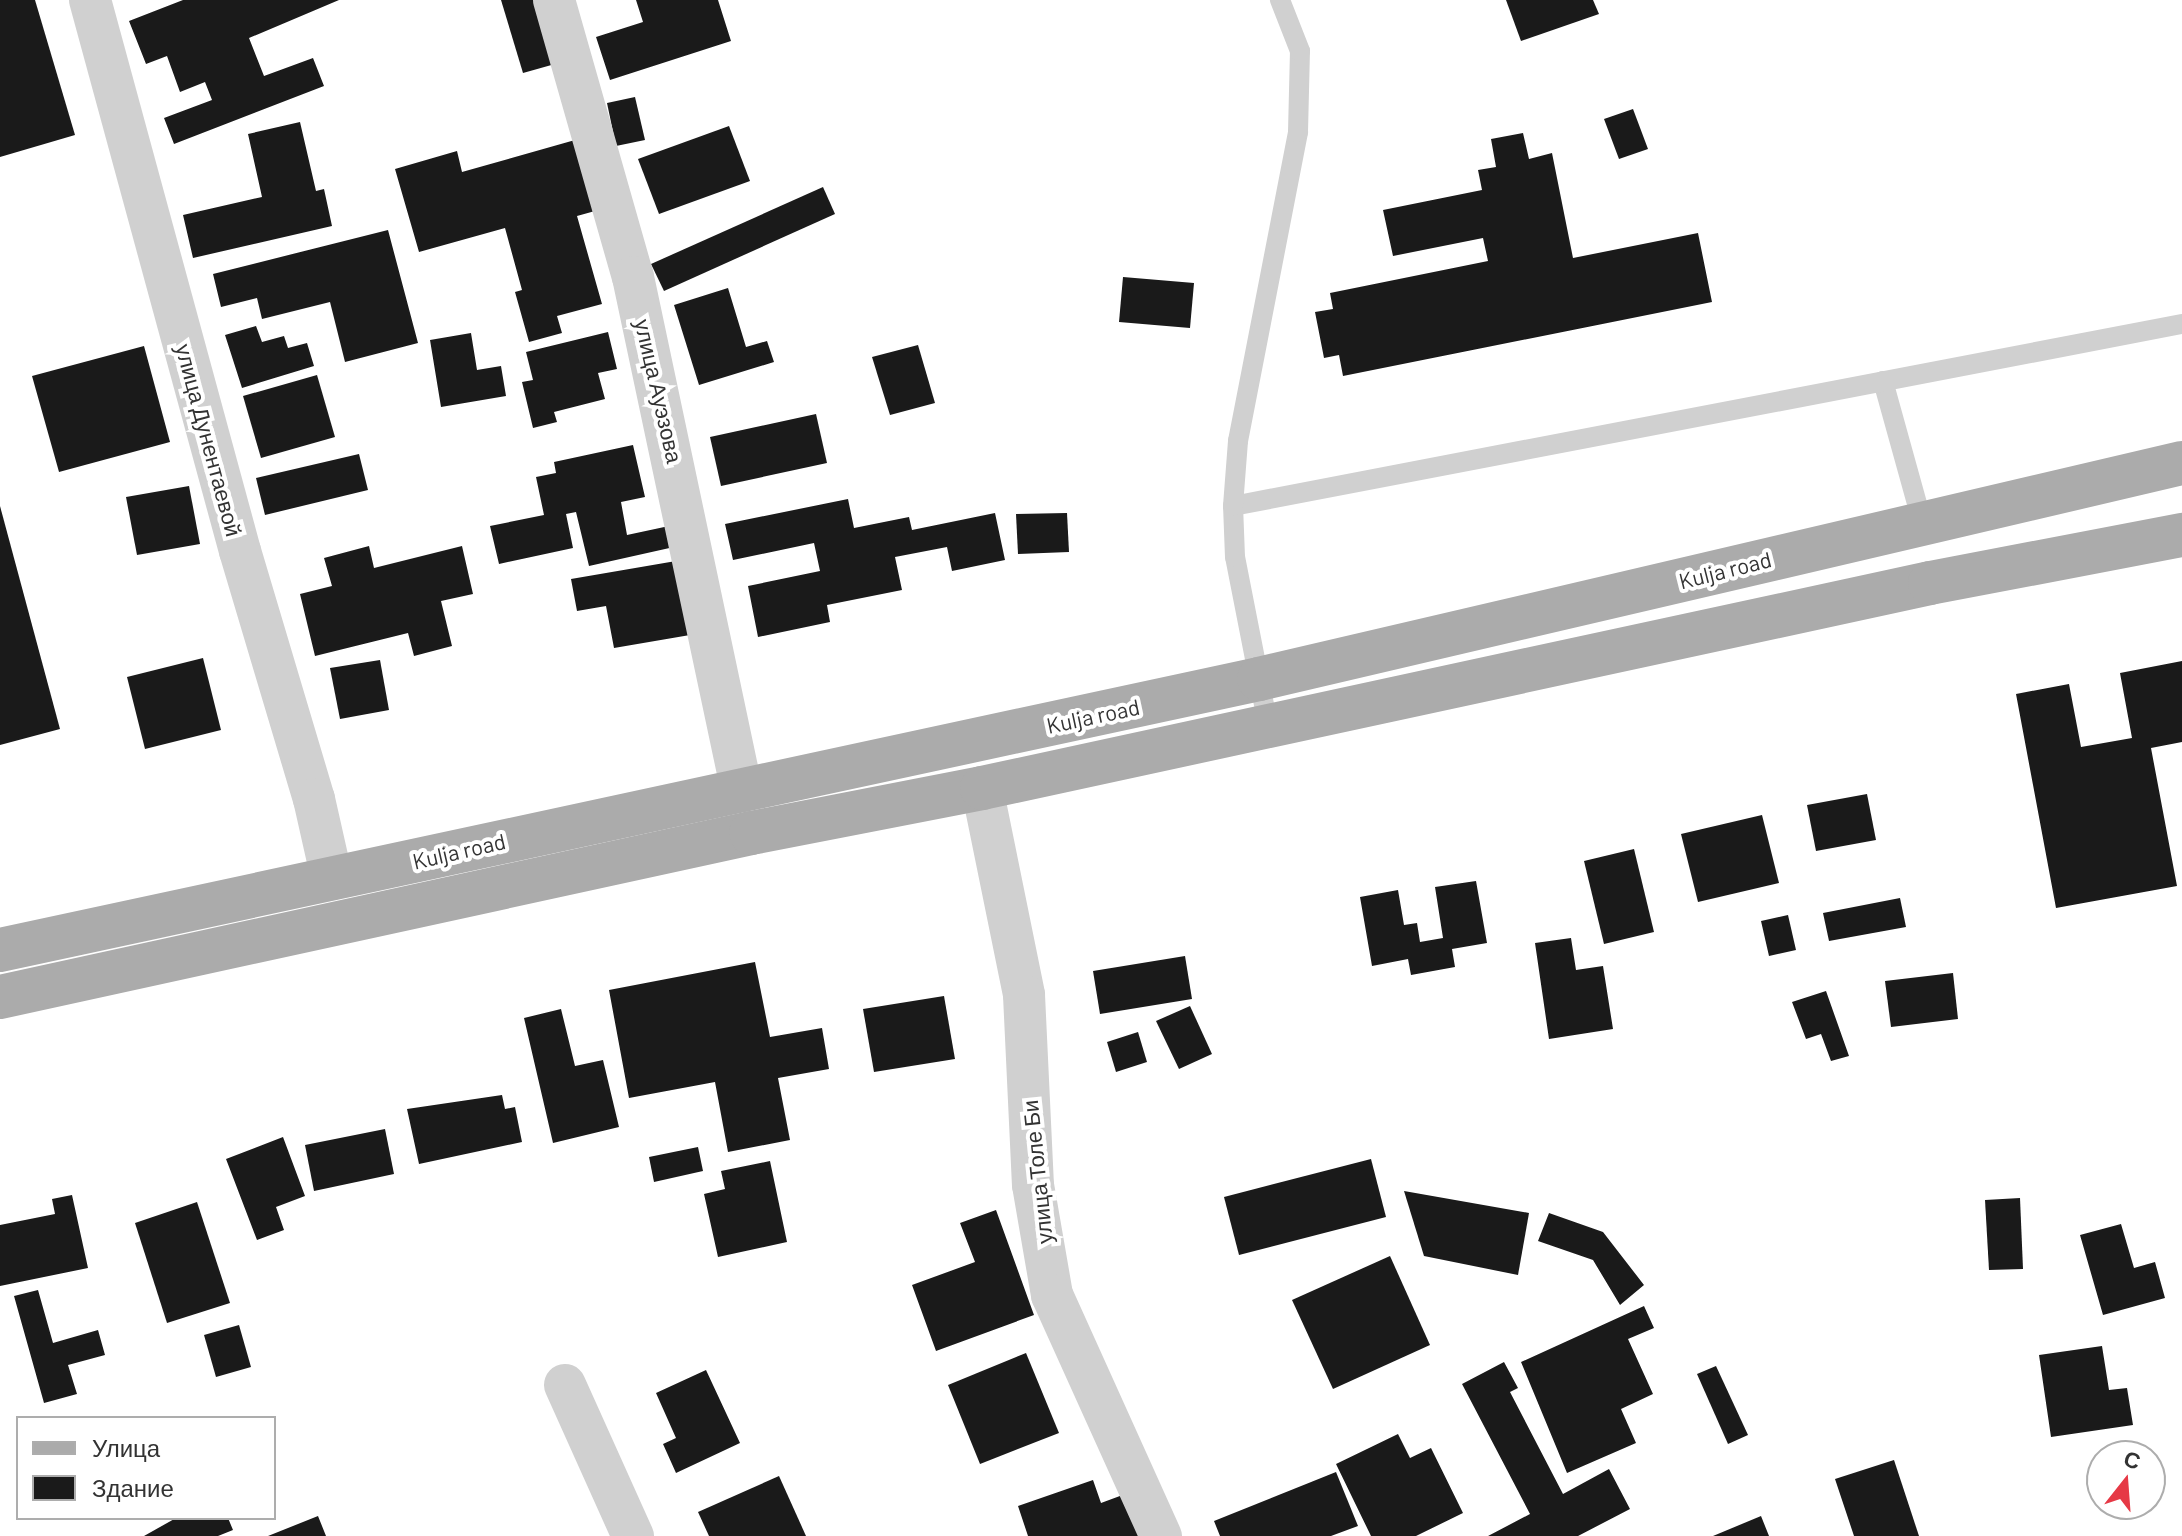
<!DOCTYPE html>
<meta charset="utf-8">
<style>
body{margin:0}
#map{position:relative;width:2182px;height:1536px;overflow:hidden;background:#fff;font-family:Barlow,sans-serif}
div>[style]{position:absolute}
.building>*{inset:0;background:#1a1a1a}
.service>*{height:20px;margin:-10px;padding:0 10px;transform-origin:10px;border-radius:10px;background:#d0d0d0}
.minor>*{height:42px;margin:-21px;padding:0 21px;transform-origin:21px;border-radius:21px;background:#d0d0d0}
.primary>*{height:44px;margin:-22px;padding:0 22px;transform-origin:22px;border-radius:22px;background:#ababab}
span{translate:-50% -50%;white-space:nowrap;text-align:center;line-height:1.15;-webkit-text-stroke:8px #fff;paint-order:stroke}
.street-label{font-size:22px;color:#333}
.legend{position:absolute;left:16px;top:1416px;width:260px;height:104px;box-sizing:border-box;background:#fff;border:2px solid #adadad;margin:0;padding:10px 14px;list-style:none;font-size:24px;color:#333}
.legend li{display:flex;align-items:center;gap:16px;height:40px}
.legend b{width:40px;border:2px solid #adadad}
.north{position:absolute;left:2086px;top:1440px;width:80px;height:80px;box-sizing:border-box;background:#fff;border:2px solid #adadad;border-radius:50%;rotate:17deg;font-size:22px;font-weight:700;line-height:32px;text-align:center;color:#333}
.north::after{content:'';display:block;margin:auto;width:28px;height:36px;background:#e63946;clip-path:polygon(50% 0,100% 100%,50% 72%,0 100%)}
</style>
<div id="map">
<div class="building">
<i style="clip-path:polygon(0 0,35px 0,75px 135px,0 157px)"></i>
<i style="clip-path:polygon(183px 0,339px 0,249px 38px,264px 76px,313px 58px,324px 86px,174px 144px,164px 118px,212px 100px,205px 82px,180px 92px,167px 56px,146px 64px,129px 21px)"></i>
<i style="clip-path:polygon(501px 0,537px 0,555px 64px,523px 73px)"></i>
<i style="clip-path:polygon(636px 0,718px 0,731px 41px,610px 80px,596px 37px,643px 22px)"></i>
<i style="clip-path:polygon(1506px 0,1593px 0,1599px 14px,1521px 41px)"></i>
<i style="clip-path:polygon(635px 97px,645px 140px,616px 146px,607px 103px)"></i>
<i style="clip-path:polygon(1633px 109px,1648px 149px,1619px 159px,1604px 119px)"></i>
<i style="clip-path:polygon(300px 122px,316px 191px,324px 189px,332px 226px,193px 258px,183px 215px,262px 197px,248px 134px)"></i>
<i style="clip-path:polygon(729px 126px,750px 181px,659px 214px,638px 159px)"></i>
<i style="clip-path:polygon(1523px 133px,1529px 159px,1552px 153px,1573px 258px,1698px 233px,1712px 302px,1343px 376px,1339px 355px,1324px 358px,1315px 312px,1333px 309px,1330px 293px,1488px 261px,1483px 238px,1393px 256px,1383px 210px,1482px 190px,1478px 170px,1496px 167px,1491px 139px)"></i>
<i style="clip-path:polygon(575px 140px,595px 211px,577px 216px,602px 304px,557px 316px,562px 333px,529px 342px,515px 292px,522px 290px,505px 228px,419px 252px,395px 169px,457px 151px,462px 172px)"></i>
<i style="clip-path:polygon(823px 187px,835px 214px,664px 291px,651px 264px)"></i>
<i style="clip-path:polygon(388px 230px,418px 343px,345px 362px,330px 302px,262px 319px,257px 298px,221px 307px,213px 274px)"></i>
<i style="clip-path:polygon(1123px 277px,1194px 283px,1190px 328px,1119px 322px)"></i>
<i style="clip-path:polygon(728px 288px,746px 347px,767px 341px,774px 362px,699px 385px,674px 305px)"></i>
<i style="clip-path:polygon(256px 326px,262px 342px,284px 336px,288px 348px,307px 343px,314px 366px,242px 388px,225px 335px)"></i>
<i style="clip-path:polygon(608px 332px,617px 369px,598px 373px,605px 399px,554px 412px,557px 422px,533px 428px,522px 382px,533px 380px,526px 352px)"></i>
<i style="clip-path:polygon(471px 333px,477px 370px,501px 366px,506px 396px,441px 407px,430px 340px)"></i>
<i style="clip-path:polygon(918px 345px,935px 403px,890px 415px,872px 357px)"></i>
<i style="clip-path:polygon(144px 346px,170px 442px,59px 472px,32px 376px)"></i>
<i style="clip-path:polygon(317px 375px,335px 437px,261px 458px,243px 396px)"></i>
<i style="clip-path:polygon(816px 414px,827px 463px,721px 486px,710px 437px)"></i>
<i style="clip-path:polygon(633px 445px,645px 497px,621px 502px,627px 535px,669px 526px,674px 547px,589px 566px,576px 512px,566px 514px,573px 548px,499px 564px,490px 526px,544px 515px,536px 477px,556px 473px,554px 462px)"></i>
<i style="clip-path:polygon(359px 454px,368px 490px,265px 515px,256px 478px)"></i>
<i style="clip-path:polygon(189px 486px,200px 544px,137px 555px,126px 497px)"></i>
<i style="clip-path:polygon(848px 499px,854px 528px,909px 517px,912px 530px,995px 513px,1005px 560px,952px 571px,947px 547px,895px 557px,902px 590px,827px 605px,830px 622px,758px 637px,748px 586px,820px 571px,814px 543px,733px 560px,725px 524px)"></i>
<i style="clip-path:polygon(0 506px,60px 729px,0 745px)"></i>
<i style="clip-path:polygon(1067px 513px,1069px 552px,1018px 554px,1016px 514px)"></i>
<i style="clip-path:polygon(369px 546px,374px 568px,462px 546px,473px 594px,441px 601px,452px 646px,414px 656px,408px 633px,315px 656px,300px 594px,332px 586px,324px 558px)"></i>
<i style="clip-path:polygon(676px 561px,690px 635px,614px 648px,606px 606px,577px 611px,571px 579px)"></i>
<i style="clip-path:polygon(203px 658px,221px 730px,145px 749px,127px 677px)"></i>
<i style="clip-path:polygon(380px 660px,389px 710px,340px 719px,330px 668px)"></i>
<i style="clip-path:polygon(2182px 661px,2182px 742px,2151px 748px,2177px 886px,2056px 908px,2016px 694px,2069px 684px,2081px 747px,2132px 738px,2120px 673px)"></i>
<i style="clip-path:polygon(1867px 794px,1876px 840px,1816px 851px,1807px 805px)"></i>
<i style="clip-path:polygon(1762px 815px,1779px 883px,1698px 902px,1681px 834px)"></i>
<i style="clip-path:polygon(1634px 849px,1654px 932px,1604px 944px,1584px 861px)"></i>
<i style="clip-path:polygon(1476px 881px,1487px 943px,1452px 949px,1455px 967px,1411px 975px,1408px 959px,1372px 966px,1360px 897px,1398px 890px,1404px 925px,1417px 923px,1420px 942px,1443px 938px,1435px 887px)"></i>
<i style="clip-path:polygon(1900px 898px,1906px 927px,1829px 941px,1823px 913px)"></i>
<i style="clip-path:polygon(1788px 915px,1796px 950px,1769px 956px,1761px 921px)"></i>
<i style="clip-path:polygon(1571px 938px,1576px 970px,1603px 966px,1613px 1029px,1549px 1039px,1535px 943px)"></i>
<i style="clip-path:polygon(1185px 956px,1192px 999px,1100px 1014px,1093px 971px)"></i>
<i style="clip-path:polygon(755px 962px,770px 1037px,822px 1028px,829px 1069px,778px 1078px,790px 1140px,728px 1152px,715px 1082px,629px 1098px,609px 990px)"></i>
<i style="clip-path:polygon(1953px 973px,1958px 1019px,1891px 1027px,1885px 981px)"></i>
<i style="clip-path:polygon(1826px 991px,1849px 1056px,1831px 1061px,1821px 1034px,1806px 1039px,1792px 1002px)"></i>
<i style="clip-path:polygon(944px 996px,955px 1059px,874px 1072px,863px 1009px)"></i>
<i style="clip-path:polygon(1190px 1006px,1212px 1054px,1179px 1069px,1156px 1021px)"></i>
<i style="clip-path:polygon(561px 1009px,575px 1066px,603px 1060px,619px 1127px,553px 1143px,524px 1018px)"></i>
<i style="clip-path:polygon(1138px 1032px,1147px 1062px,1116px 1072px,1107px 1042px)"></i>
<i style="clip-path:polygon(502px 1095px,505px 1109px,515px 1107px,522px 1142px,419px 1164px,407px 1109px)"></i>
<i style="clip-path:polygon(385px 1129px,394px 1174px,314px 1191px,305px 1145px)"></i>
<i style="clip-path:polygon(283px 1137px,305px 1196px,276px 1207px,284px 1230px,257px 1240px,226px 1159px)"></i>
<i style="clip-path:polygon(698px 1147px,703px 1171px,654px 1182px,649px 1157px)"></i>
<i style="clip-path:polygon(1371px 1159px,1386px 1217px,1239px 1255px,1224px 1197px)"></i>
<i style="clip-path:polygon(770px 1161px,787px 1242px,718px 1257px,704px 1194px,725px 1189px,721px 1171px)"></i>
<i style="clip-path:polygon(1404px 1191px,1529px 1213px,1518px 1275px,1424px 1256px)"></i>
<i style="clip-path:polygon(72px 1195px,88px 1268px,0 1286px,0 1225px,55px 1214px,52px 1199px)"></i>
<i style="clip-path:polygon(2020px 1198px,2023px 1269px,1989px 1270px,1985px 1200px)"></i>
<i style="clip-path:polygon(197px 1202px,230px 1303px,167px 1323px,135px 1223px)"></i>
<i style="clip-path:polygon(996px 1210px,1034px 1315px,936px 1351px,912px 1285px,975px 1262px,960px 1223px)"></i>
<i style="clip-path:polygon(1549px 1213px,1603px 1232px,1644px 1285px,1620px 1305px,1593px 1260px,1538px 1241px)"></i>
<i style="clip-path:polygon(2121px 1224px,2134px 1268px,2155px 1262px,2165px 1298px,2103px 1315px,2080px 1235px)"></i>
<i style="clip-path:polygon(1390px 1256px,1430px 1345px,1333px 1389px,1292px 1300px)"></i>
<i style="clip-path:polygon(38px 1290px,53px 1343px,98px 1330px,105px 1355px,68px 1365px,77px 1394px,44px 1403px,14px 1296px)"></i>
<i style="clip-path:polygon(1644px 1306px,1654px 1328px,1628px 1339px,1653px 1394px,1621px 1409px,1636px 1443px,1567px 1473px,1521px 1362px)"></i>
<i style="clip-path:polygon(239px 1325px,251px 1367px,216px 1377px,204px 1335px)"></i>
<i style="clip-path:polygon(2102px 1346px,2109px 1390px,2127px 1388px,2133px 1425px,2051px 1437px,2039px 1355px)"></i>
<i style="clip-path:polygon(1026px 1353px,1059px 1433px,980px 1464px,948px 1385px)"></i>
<i style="clip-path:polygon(1504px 1362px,1518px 1388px,1510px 1392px,1563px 1494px,1609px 1469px,1630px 1509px,1578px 1536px,1488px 1536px,1530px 1514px,1462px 1384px)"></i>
<i style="clip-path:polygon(1716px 1366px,1748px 1435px,1728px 1444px,1697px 1374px)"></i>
<i style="clip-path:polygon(706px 1370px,740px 1443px,676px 1473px,663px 1444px,676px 1438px,656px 1393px)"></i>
<i style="clip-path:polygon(1398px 1434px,1410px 1458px,1431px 1448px,1463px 1513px,1416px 1536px,1371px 1536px,1336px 1464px)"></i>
<i style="clip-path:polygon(1894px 1460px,1919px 1536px,1854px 1536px,1835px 1479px)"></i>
<i style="clip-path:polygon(1336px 1472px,1358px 1526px,1331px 1536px,1220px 1536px,1214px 1521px)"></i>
<i style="clip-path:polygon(779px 1476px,806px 1536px,709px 1536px,698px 1512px)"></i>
<i style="clip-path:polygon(1093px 1480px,1101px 1503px,1128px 1493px,1143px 1536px,1028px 1536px,1018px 1506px)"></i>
<i style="clip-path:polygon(318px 1516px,326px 1536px,268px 1536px)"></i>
<i style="clip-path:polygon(1761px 1516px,1769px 1536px,1713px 1536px)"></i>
<i style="clip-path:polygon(176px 1518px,228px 1518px,233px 1530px,218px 1536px,144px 1536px)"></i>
</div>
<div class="service">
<i style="left:1883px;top:381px;width:146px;rotate:74.5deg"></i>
<i style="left:1233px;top:506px;width:966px;rotate:-10.86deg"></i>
<i style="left:1268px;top:725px;width:171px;rotate:-101.1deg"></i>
<i style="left:1235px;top:557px;width:51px;rotate:-92.2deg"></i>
<i style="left:1233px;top:506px;width:65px;rotate:-85.6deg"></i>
<i style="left:1238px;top:441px;width:315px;rotate:-79deg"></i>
<i style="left:1298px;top:132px;width:81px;rotate:-88.6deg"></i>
<i style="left:1300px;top:51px;width:55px;rotate:-111.4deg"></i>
</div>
<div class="minor">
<i style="left:90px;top:0;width:571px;rotate:74.77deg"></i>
<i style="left:240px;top:551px;width:259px;rotate:73.4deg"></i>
<i style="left:314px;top:799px;width:82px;rotate:77.3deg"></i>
<i style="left:554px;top:0;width:288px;rotate:74.1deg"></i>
<i style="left:633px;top:277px;width:521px;rotate:78.04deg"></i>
<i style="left:982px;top:788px;width:211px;rotate:78.5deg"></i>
<i style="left:1024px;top:995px;width:190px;rotate:87.3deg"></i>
<i style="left:1033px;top:1185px;width:112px;rotate:80.2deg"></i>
<i style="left:1052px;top:1295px;width:265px;rotate:65.7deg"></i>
<i style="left:565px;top:1385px;width:166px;rotate:65.8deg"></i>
</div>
<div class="primary">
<i style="left:0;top:950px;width:1288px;rotate:-12.15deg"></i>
<i style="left:1259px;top:679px;width:948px;rotate:-13.17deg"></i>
<i style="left:0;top:997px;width:769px;rotate:-12.32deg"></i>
<i style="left:751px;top:833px;width:235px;rotate:-11deg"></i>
<i style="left:982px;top:788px;width:970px;rotate:-12.2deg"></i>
<i style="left:1930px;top:583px;width:257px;rotate:-10.8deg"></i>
</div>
<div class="street-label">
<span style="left:659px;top:391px;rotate:77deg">улица Ауэзова</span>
<span style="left:209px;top:440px;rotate:75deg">улица Дунентаевой</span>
<span style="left:1725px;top:570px;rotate:-14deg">Kulja road</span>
<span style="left:1093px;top:716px;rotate:-12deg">Kulja road</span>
<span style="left:459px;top:851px;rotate:-13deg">Kulja road</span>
<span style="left:1037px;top:1172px;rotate:-96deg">улица Толе Би</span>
</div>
<ul class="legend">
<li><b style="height:10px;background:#ababab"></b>Улица</li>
<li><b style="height:22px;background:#1a1a1a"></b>Здание</li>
</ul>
<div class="north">С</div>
</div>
